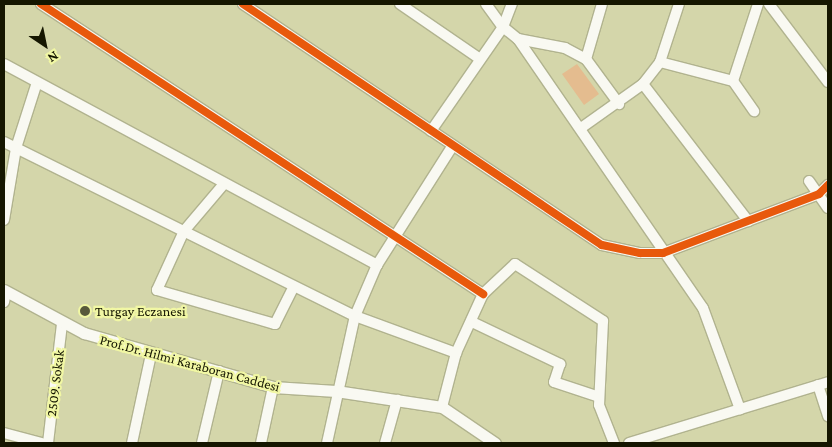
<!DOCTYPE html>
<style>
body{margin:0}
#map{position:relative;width:832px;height:447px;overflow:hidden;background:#d4d6aa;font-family:"Crimson Pro",serif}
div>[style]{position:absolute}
.green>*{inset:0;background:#e4bc8f}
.roads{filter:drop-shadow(1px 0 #b1b38f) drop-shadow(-1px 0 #b1b38f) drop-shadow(0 1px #b1b38f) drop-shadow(0 -1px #b1b38f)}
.minor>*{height:10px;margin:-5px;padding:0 5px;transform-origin:5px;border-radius:5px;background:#f9f9f2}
.tertiary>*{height:11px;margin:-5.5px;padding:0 5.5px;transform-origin:5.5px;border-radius:5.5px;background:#f9f9f2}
.cycleway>*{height:8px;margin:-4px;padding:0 4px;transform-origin:4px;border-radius:4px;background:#e8590c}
.dots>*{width:14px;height:14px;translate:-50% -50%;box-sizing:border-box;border:2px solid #f1f7a4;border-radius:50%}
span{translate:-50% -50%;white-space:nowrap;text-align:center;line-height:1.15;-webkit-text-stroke:4.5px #f1f7a4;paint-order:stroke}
.poi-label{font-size:14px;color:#151600}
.left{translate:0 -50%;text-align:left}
.street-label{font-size:14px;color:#151600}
.frame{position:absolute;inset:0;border:5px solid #151600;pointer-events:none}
.north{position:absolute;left:20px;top:20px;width:50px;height:50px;-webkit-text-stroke:4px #f1f7a4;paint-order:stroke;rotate:146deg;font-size:14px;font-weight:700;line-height:20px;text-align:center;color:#151600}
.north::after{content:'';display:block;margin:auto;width:18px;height:22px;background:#151600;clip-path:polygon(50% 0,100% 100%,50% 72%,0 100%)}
</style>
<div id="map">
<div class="green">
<i style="clip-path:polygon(577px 64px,599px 94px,584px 105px,562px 74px)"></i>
</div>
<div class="roads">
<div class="minor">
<i style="left:41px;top:4px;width:529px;rotate:33.27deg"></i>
<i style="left:243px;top:4px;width:432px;rotate:33.9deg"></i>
<i style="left:602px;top:245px;width:39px;rotate:12deg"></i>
<i style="left:640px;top:253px;width:23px"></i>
<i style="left:663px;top:253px;width:167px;rotate:-20.7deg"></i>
<i style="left:819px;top:194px;width:13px;rotate:-45deg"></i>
<i style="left:400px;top:4px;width:97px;rotate:34.5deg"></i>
<i style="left:486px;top:4px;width:29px;rotate:54deg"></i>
<i style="left:503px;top:27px;width:19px;rotate:39deg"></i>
<i style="left:518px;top:39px;width:326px;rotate:55.5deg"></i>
<i style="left:703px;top:308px;width:108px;rotate:69.9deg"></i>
<i style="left:769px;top:4px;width:98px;rotate:52.9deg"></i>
<i style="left:518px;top:39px;width:48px;rotate:10.8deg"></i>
<i style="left:565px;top:48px;width:24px;rotate:28deg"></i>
<i style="left:586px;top:59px;width:56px;rotate:53.7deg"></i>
<i style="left:586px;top:59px;width:57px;rotate:-73.8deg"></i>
<i style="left:660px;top:62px;width:75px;rotate:14.6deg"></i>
<i style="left:733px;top:81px;width:37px;rotate:55deg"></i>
<i style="left:4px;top:64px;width:424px;rotate:28.3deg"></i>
<i style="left:733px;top:81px;width:81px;rotate:-72deg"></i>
<i style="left:643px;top:84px;width:173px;rotate:52.5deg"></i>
<i style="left:581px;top:128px;width:76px;rotate:-35.4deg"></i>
<i style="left:643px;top:84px;width:28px;rotate:-52deg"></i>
<i style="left:660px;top:62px;width:61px;rotate:-71.9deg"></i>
<i style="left:431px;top:131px;width:126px;rotate:-55.3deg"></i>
<i style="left:503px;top:27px;width:25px;rotate:-69deg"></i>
<i style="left:4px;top:142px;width:392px;rotate:26.4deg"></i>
<i style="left:355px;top:316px;width:108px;rotate:20.1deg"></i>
<i style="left:809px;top:181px;width:33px;rotate:55deg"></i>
<i style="left:223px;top:185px;width:60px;rotate:130.3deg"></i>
<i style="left:184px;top:231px;width:65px;rotate:114.6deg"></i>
<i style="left:157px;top:290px;width:123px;rotate:16.1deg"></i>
<i style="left:275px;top:324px;width:42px;rotate:-63.4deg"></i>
<i style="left:4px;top:220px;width:73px;rotate:-80.5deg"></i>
<i style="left:16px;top:148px;width:69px;rotate:-72.3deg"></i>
<i style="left:4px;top:302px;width:10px;rotate:-79deg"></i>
<i style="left:472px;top:322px;width:98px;rotate:25.5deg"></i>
<i style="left:560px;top:364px;width:19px;rotate:108deg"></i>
<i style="left:554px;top:382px;width:47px;rotate:18.4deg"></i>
<i style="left:818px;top:385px;width:33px;rotate:72deg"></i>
<i style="left:442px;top:407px;width:56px;rotate:-75.5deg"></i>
<i style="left:456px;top:353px;width:65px;rotate:-65.4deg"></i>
<i style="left:483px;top:294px;width:44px;rotate:-43.2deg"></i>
<i style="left:515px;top:264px;width:105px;rotate:32.9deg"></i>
<i style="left:603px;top:321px;width:84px;rotate:92.7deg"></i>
<i style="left:599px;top:405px;width:41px;rotate:68.5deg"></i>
<i style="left:4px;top:433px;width:39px;rotate:15deg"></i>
<i style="left:48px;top:443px;width:121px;rotate:-83.3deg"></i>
<i style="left:132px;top:443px;width:91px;rotate:-77.9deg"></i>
<i style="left:202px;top:443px;width:74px;rotate:-76.7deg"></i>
<i style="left:261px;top:443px;width:57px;rotate:-77.9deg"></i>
<i style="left:327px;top:443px;width:130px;rotate:-77.6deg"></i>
<i style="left:355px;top:316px;width:56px;rotate:-66.7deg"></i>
<i style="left:377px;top:265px;width:140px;rotate:-57.6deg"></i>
<i style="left:385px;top:443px;width:45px;rotate:-74.4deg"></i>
<i style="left:629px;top:443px;width:208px;rotate:-17deg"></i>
</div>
<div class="tertiary">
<i style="left:4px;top:290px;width:91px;rotate:28.3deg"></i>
<i style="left:84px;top:333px;width:197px;rotate:15.9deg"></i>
<i style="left:273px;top:387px;width:63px;rotate:3.6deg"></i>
<i style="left:336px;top:391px;width:107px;rotate:8.6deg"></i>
<i style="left:442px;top:407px;width:64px;rotate:34.2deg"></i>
</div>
</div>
<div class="cycleway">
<i style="left:41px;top:4px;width:529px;rotate:33.27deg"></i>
<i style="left:243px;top:4px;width:432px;rotate:33.9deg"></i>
<i style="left:602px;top:245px;width:39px;rotate:12deg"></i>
<i style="left:640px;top:253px;width:23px"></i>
<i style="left:663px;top:253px;width:167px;rotate:-20.7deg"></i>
<i style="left:819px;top:194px;width:13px;rotate:-45deg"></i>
</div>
<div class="dots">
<i style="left:85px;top:311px;background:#58593b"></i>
</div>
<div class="poi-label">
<span class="left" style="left:95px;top:311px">Turgay Eczanesi</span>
</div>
<div class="street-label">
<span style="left:190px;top:363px;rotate:15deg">Prof.Dr. Hilmi Karaboran Caddesi</span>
<span style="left:55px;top:383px;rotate:-83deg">2509. Sokak</span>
</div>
<div class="frame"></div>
<div class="north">N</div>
</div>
